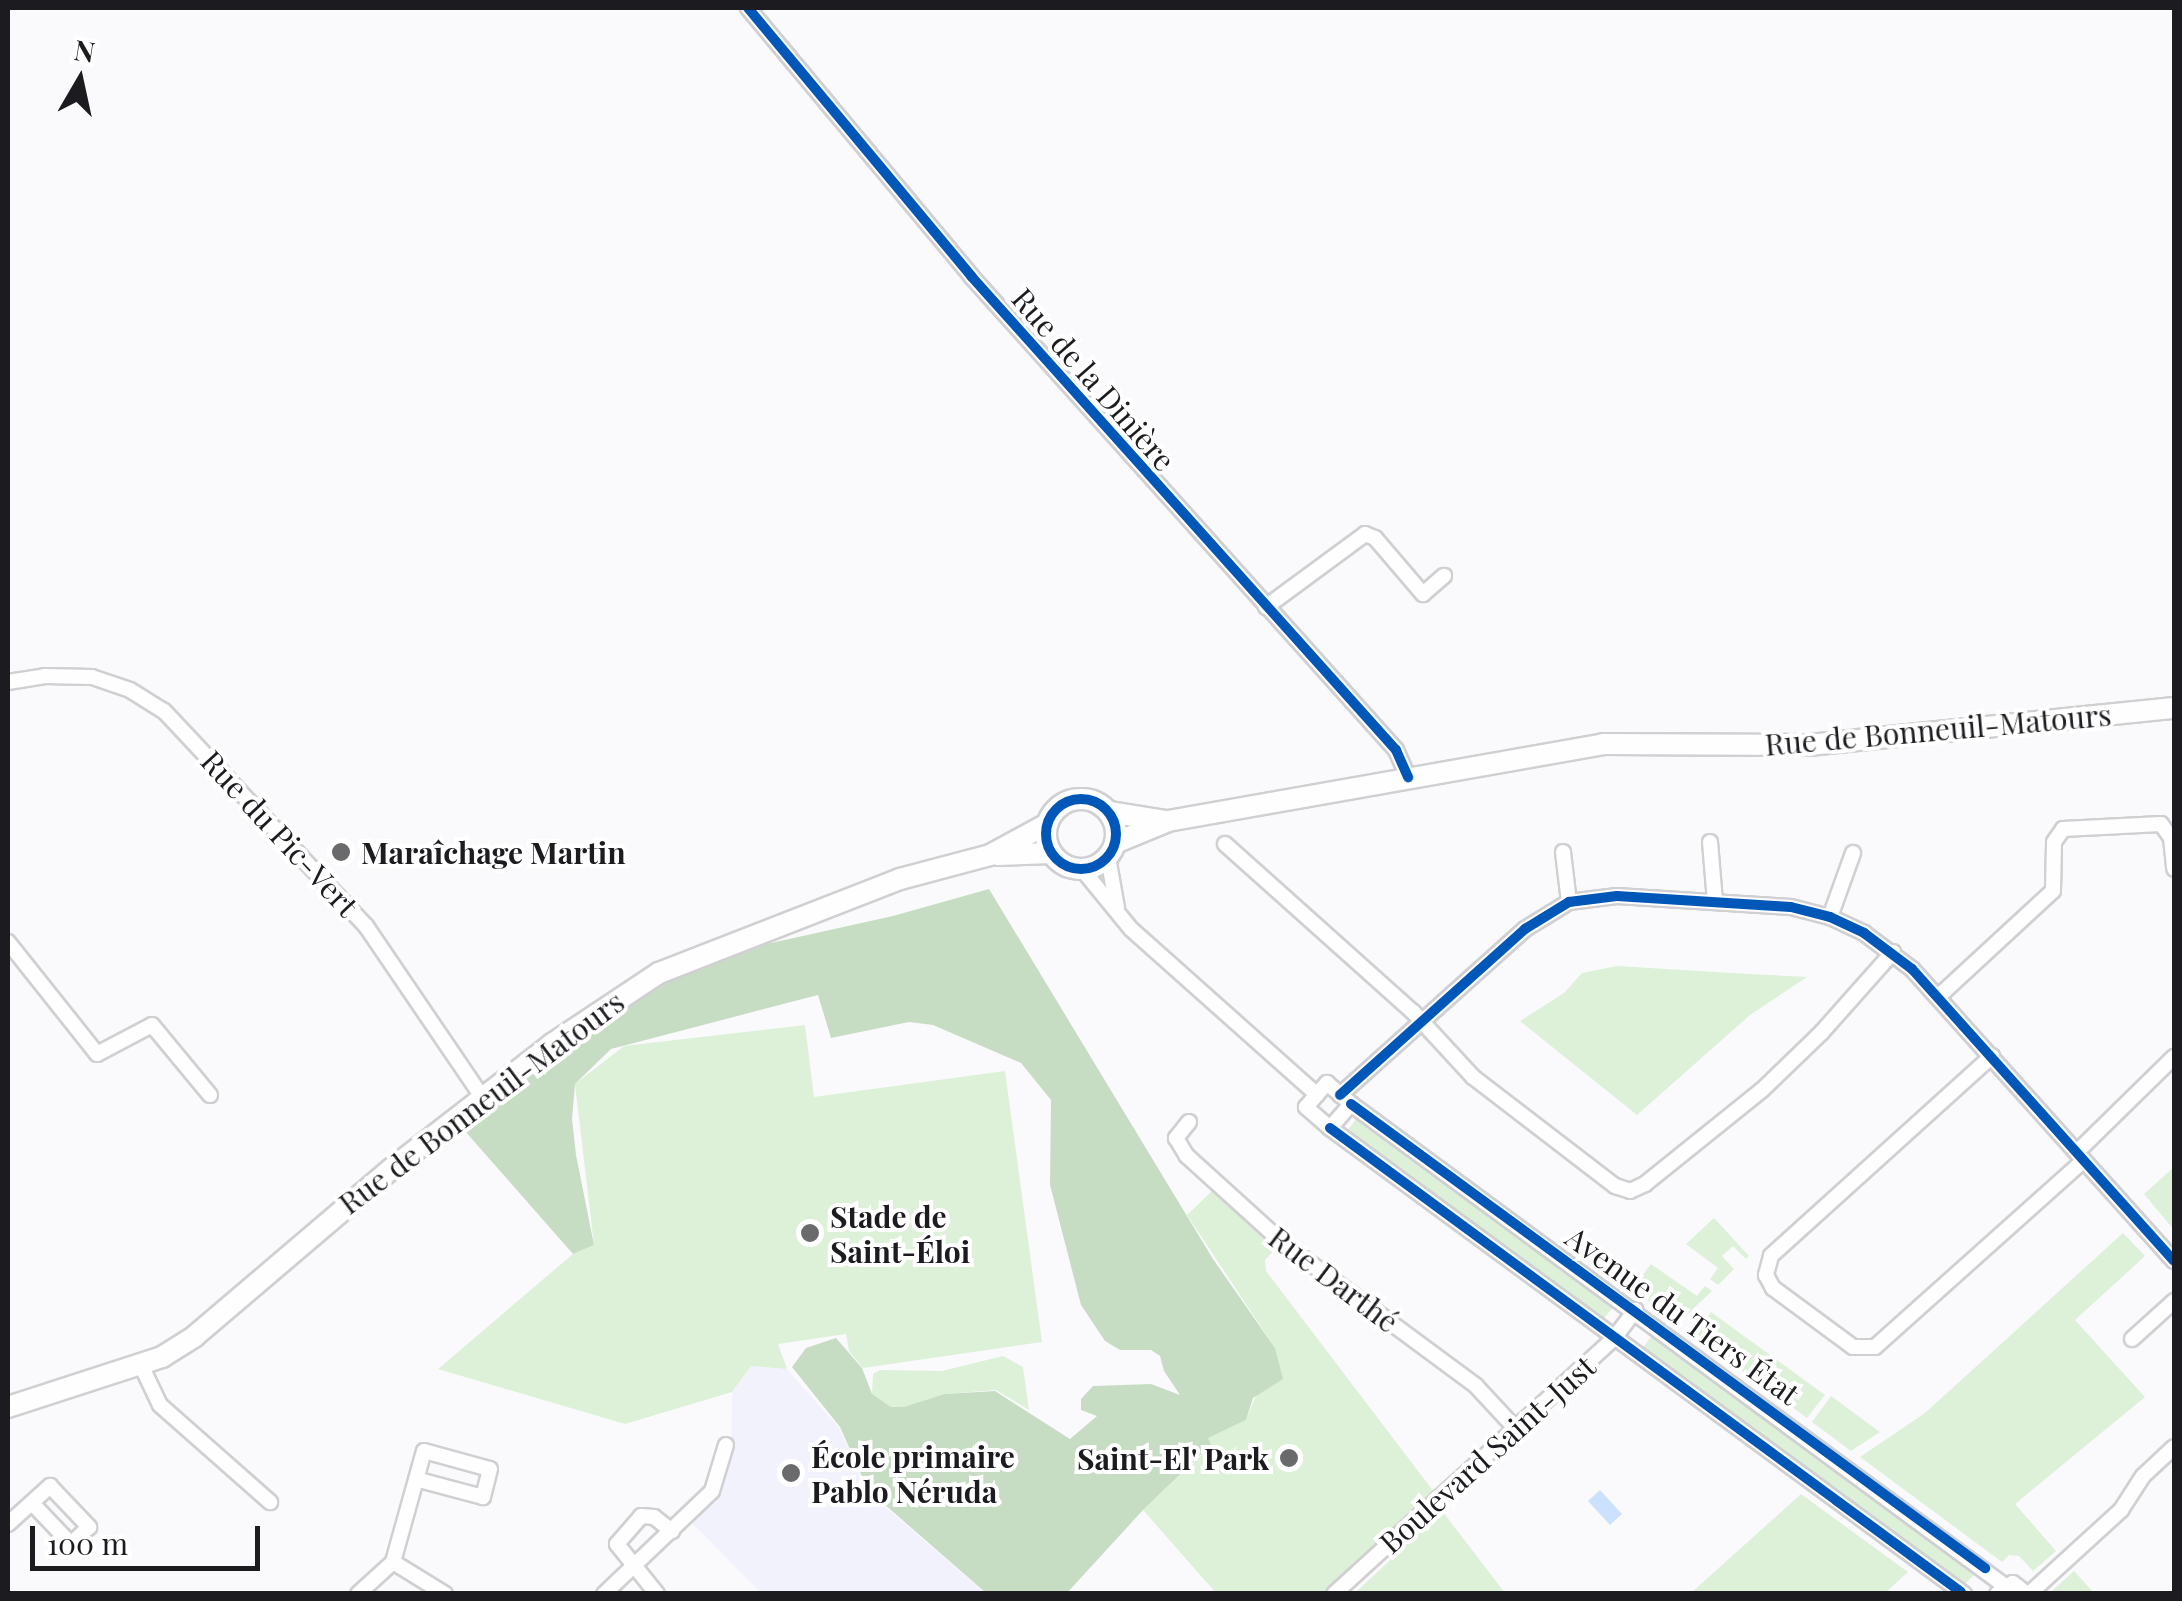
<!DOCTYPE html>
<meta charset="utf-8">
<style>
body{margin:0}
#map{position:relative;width:2182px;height:1601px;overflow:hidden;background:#fafafc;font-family:"Playfair Display",serif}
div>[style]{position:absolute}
.built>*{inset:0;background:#f2f2fd}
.green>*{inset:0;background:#dcf1d8}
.forest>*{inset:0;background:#c7ddc3}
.water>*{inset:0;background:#cce1fe}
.roads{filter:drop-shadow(2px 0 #d0d0d2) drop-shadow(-2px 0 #d0d0d2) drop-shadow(0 2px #d0d0d2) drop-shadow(0 -2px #d0d0d2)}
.street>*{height:14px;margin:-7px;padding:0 7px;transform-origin:7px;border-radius:7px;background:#fefeff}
.secondary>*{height:20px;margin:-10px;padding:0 10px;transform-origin:10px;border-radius:10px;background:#fefeff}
.secondary>.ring{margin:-10px;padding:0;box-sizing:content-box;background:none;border:20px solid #fefeff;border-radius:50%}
.cycleway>*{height:10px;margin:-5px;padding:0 5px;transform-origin:5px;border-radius:5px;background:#0057b8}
.cycleway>.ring{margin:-5px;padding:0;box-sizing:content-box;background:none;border:10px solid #0057b8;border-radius:50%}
.dots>*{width:28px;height:28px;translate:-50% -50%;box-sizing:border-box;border:5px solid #fff;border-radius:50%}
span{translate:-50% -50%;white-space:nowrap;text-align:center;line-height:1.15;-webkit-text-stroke:8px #fff;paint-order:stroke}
.street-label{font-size:30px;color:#1c1c20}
.poi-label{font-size:30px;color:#1c1c20;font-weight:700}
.left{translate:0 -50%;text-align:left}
.right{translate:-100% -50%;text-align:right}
.frame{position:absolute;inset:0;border:10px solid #1c1c20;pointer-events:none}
.north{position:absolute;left:30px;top:30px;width:100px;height:100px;-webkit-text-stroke:8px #fff;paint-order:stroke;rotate:9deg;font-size:28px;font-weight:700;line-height:40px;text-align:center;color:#1c1c20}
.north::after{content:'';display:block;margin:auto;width:35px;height:45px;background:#1c1c20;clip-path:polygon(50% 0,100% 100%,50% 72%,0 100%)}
.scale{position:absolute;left:30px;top:1526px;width:230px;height:45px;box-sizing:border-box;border:5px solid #1c1c20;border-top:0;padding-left:12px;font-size:30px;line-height:35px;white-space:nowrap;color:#1c1c20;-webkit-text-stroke:8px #fff;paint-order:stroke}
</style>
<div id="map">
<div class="built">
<i style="clip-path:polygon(751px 1366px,787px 1369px,839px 1428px,867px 1491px,985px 1593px,761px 1593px,690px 1521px,717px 1493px,731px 1455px,732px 1392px)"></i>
</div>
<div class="green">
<i style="clip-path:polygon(1617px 966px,1731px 973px,1807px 977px,1750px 1015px,1637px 1115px,1520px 1021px,1564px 993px,1582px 973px)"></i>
<i style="clip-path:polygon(805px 1025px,814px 1097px,1005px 1071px,1042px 1342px,863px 1368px,849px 1351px,846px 1334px,778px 1344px,787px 1369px,751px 1366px,732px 1392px,625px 1424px,438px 1369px,573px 1254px,594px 1245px,575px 1084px,624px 1046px)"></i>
<i style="clip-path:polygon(1358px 1116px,1616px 1303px,1602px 1321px,1346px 1133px)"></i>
<i style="clip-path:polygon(2174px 1167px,2174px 1230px,2144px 1194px)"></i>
<i style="clip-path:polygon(1214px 1189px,1278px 1246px,1265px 1260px,1266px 1271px,1434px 1492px,1325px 1593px,1216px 1593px,1143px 1510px,1211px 1446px,1207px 1438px,1246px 1420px,1275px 1348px,1187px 1215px)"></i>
<i style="clip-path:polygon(1714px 1218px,1749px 1256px,1746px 1259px,1733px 1246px,1722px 1256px,1734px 1269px,1718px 1285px,1710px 1279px,1718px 1268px,1686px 1244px)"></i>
<i style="clip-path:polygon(2123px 1233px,2145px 1256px,2075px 1320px,2145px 1397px,2015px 1504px,2056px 1551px,2033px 1571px,2019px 1556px,2009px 1555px,2002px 1562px,1860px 1457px,1925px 1413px)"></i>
<i style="clip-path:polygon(1651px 1264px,1697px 1296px,1705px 1286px,1712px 1291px,1678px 1323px,1632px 1289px)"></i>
<i style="clip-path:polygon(1711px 1312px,1825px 1395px,1807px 1418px,1695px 1336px)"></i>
<i style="clip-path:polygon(1655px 1332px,1978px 1571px,1963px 1586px,1641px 1350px)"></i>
<i style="clip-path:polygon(1003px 1356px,1023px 1367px,1029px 1410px,996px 1390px,944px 1394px,904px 1407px,891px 1407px,872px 1394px,873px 1374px,880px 1370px,942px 1371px)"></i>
<i style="clip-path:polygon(1831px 1396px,1880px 1432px,1851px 1451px,1812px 1422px)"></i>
<i style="clip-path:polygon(1801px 1494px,1908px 1572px,1885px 1593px,1691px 1593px)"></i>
<i style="clip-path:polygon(1443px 1512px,1505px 1593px,1355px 1593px,1419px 1533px)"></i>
<i style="clip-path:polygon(2074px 1571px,2094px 1593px,2054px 1593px,2052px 1591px)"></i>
</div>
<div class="forest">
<i style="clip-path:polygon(989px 889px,1213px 1259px,1275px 1348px,1283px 1379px,1253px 1398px,1246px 1420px,1208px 1438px,1211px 1445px,1143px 1510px,1067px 1593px,986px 1593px,868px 1490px,840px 1427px,792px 1367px,806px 1348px,836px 1338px,862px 1368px,872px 1394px,891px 1407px,904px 1407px,944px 1394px,995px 1391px,1070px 1439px,1097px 1416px,1081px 1410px,1081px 1399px,1093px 1386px,1151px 1384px,1180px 1395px,1164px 1371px,1160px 1356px,1151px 1350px,1120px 1350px,1105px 1341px,1081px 1305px,1050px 1185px,1051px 1100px,1021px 1063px,933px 1025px,909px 1022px,831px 1038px,818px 995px,611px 1049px,575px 1084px,572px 1119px,576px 1155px,594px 1245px,573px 1254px,464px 1130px,599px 1022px,683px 974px,740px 950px,893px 916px)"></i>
</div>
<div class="water">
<i style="clip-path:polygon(1600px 1490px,1622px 1514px,1610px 1525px,1588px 1501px)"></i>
</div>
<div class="roads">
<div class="street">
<i style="left:748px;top:8px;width:349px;rotate:50.2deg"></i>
<i style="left:971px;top:276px;width:637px;rotate:48.12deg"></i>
<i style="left:1396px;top:750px;width:30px;rotate:66deg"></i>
<i style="left:1266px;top:607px;width:123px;rotate:-36.4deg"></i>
<i style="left:1365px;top:534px;width:11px;rotate:22deg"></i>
<i style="left:1375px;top:538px;width:74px;rotate:49.4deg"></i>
<i style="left:1423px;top:594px;width:28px;rotate:-41deg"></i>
<i style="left:8px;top:682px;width:36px;rotate:-9deg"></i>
<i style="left:44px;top:676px;width:48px;rotate:1.2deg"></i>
<i style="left:92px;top:677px;width:40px;rotate:18.9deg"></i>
<i style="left:130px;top:690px;width:40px;rotate:32deg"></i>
<i style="left:164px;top:711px;width:295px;rotate:46.8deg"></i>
<i style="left:366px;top:926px;width:208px;rotate:55.8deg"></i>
<i style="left:1710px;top:842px;width:59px;rotate:85.2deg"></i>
<i style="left:1225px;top:844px;width:252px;rotate:41.8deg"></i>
<i style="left:1413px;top:1012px;width:88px;rotate:47.3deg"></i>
<i style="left:1473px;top:1077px;width:179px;rotate:37.5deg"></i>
<i style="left:1615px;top:1186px;width:16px;rotate:18deg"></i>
<i style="left:1630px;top:1191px;width:17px;rotate:-25deg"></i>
<i style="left:1645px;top:1184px;width:150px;rotate:-38.8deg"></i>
<i style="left:1762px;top:1090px;width:83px;rotate:-44deg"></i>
<i style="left:1822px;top:1032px;width:107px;rotate:-48.4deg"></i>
<i style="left:1563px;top:852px;width:50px;rotate:83.2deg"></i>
<i style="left:1108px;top:857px;width:52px;rotate:80deg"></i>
<i style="left:1082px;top:869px;width:77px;rotate:50.8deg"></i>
<i style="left:1131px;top:929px;width:249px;rotate:41.7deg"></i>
<i style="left:1830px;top:917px;width:68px;rotate:-70.2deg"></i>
<i style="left:8px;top:942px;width:143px;rotate:51.5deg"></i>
<i style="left:97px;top:1054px;width:62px;rotate:-27.8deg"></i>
<i style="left:152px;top:1025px;width:91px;rotate:50.4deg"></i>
<i style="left:1938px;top:997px;width:156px;rotate:-42.7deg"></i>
<i style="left:2053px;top:891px;width:49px;rotate:-88.8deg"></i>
<i style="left:2054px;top:842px;width:16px;rotate:-55deg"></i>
<i style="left:2063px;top:829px;width:98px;rotate:-2.9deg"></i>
<i style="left:2161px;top:824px;width:17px;rotate:54deg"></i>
<i style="left:2171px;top:838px;width:31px;rotate:84deg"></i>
<i style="left:1992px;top:1056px;width:298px;rotate:137.9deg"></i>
<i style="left:1771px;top:1256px;width:20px;rotate:105deg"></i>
<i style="left:1766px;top:1275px;width:15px;rotate:62deg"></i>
<i style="left:1773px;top:1288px;width:99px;rotate:36.4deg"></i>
<i style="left:1853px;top:1347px;width:22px"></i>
<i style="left:1875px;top:1347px;width:280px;rotate:-41.8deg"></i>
<i style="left:1327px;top:1083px;width:32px;rotate:41deg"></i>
<i style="left:1351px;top:1104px;width:32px;rotate:131deg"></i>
<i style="left:1330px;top:1128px;width:32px;rotate:-139deg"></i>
<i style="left:1306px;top:1107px;width:32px;rotate:-49deg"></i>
<i style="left:1340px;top:1095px;width:249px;rotate:-41.9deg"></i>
<i style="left:1525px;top:929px;width:52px;rotate:-31.5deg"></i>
<i style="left:1569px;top:902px;width:48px;rotate:-7.1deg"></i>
<i style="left:1617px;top:896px;width:174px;rotate:3.6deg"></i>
<i style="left:1791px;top:907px;width:40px;rotate:14.4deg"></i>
<i style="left:1830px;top:917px;width:38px;rotate:25deg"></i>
<i style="left:1864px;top:933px;width:60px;rotate:36.9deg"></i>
<i style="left:1912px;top:969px;width:392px;rotate:48.1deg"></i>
<i style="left:1351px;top:1104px;width:812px;rotate:36.39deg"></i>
<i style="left:1189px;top:1122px;width:21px;rotate:129deg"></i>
<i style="left:1176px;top:1138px;width:21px;rotate:59deg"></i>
<i style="left:1187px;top:1156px;width:130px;rotate:42.2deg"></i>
<i style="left:1283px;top:1243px;width:240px;rotate:36.5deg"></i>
<i style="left:1476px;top:1386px;width:57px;rotate:47.1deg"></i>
<i style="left:1330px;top:1128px;width:787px;rotate:36.32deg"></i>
<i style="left:2077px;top:1152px;width:136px;rotate:-44.4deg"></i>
<i style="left:2132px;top:1339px;width:57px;rotate:-42.1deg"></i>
<i style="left:141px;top:1365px;width:44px;rotate:64.6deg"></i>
<i style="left:160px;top:1405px;width:147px;rotate:41.4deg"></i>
<i style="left:8px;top:1524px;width:57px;rotate:-42.1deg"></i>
<i style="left:50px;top:1486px;width:57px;rotate:46.4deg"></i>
<i style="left:89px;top:1527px;width:25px;rotate:137deg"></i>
<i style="left:71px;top:1544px;width:57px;rotate:-133.6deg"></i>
<i style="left:393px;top:1562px;width:61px;rotate:31.6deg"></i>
<i style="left:358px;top:1594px;width:47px;rotate:-42.4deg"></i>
<i style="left:393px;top:1562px;width:115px;rotate:-74.4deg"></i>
<i style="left:424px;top:1451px;width:68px;rotate:15.3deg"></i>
<i style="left:490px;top:1469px;width:29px;rotate:104deg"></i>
<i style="left:483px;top:1497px;width:69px;rotate:-165deg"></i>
<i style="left:604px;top:1594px;width:149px;rotate:-43.6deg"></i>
<i style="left:712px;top:1491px;width:48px;rotate:-73.1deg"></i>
<i style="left:657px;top:1594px;width:64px;rotate:-128.7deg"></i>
<i style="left:617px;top:1544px;width:37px;rotate:-49deg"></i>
<i style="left:641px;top:1516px;width:13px;rotate:4deg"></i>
<i style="left:654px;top:1517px;width:23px;rotate:38deg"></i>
<i style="left:1334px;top:1594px;width:381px;rotate:-42.4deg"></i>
<i style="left:1615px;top:1337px;width:34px;rotate:-53deg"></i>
<i style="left:1997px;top:1594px;width:19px;rotate:-35deg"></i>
<i style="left:2013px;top:1583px;width:18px;rotate:38deg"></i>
<i style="left:2029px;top:1594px;width:125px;rotate:-42.4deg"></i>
<i style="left:2121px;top:1510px;width:40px;rotate:-57.1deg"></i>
<i style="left:2143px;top:1476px;width:42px;rotate:-43.1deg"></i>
</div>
<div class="secondary">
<i class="ring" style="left:1046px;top:799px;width:50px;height:50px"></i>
<i style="left:1109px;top:812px;width:58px;rotate:9deg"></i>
<i style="left:1115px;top:843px;width:57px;rotate:-22.5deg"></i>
<i style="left:1168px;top:821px;width:442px;rotate:-10deg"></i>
<i style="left:1603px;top:744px;width:206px;rotate:0.3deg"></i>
<i style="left:1809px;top:745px;width:367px;rotate:-5.8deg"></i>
<i style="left:997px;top:855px;width:54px;rotate:-2.1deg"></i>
<i style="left:8px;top:1407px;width:162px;rotate:-18deg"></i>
<i style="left:162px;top:1357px;width:39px;rotate:-32deg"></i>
<i style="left:195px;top:1336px;width:262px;rotate:-40.4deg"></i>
<i style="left:395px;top:1166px;width:199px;rotate:-37.8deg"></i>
<i style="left:552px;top:1044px;width:128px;rotate:-33.6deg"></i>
<i style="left:659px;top:973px;width:259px;rotate:-21.3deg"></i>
<i style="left:900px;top:879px;width:93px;rotate:-14.9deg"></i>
<i style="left:990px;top:855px;width:65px;rotate:-28.5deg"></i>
</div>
</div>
<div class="cycleway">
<i style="left:748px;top:8px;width:349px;rotate:50.2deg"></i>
<i style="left:971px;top:276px;width:637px;rotate:48.12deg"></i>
<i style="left:1396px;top:750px;width:30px;rotate:66deg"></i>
<i class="ring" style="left:1046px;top:799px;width:60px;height:60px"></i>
<i style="left:1340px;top:1095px;width:249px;rotate:-41.9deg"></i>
<i style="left:1525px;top:929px;width:52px;rotate:-31.5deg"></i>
<i style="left:1569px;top:902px;width:48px;rotate:-7.1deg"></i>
<i style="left:1617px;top:896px;width:174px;rotate:3.6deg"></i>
<i style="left:1791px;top:907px;width:40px;rotate:14.4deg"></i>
<i style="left:1830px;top:917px;width:38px;rotate:25deg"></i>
<i style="left:1864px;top:933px;width:60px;rotate:36.9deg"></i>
<i style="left:1912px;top:969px;width:392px;rotate:48.1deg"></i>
<i style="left:1351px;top:1104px;width:786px;rotate:36.2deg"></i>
<i style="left:1330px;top:1128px;width:783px;rotate:36.33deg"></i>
</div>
<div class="dots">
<i style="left:341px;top:852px;background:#6a6a6d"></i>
<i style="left:810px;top:1233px;background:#6a6a6d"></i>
<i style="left:1289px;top:1458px;background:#6a6a6d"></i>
<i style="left:791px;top:1473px;background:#6a6a6d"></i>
</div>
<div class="street-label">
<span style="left:1094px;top:379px;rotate:49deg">Rue de la Dinière</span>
<span style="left:1938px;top:729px;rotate:-5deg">Rue de Bonneuil-Matours</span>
<span style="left:280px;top:833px;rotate:47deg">Rue du Pic-Vert</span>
<span style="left:481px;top:1102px;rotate:-37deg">Rue de Bonneuil-Matours</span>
<span style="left:1334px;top:1279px;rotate:37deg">Rue Darthé</span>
<span style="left:1683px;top:1315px;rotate:36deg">Avenue du Tiers État</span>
<span style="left:1487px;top:1454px;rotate:-42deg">Boulevard Saint-Just</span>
</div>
<div class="poi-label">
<span class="left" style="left:361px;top:852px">Maraîchage Martin</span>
<span class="left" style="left:830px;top:1233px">Stade de<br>Saint-Éloi</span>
<span class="left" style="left:811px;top:1473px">École primaire<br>Pablo Néruda</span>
<span class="right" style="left:1269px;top:1458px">Saint-El' Park</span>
</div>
<div class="frame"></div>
<div class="north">N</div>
<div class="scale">100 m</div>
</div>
